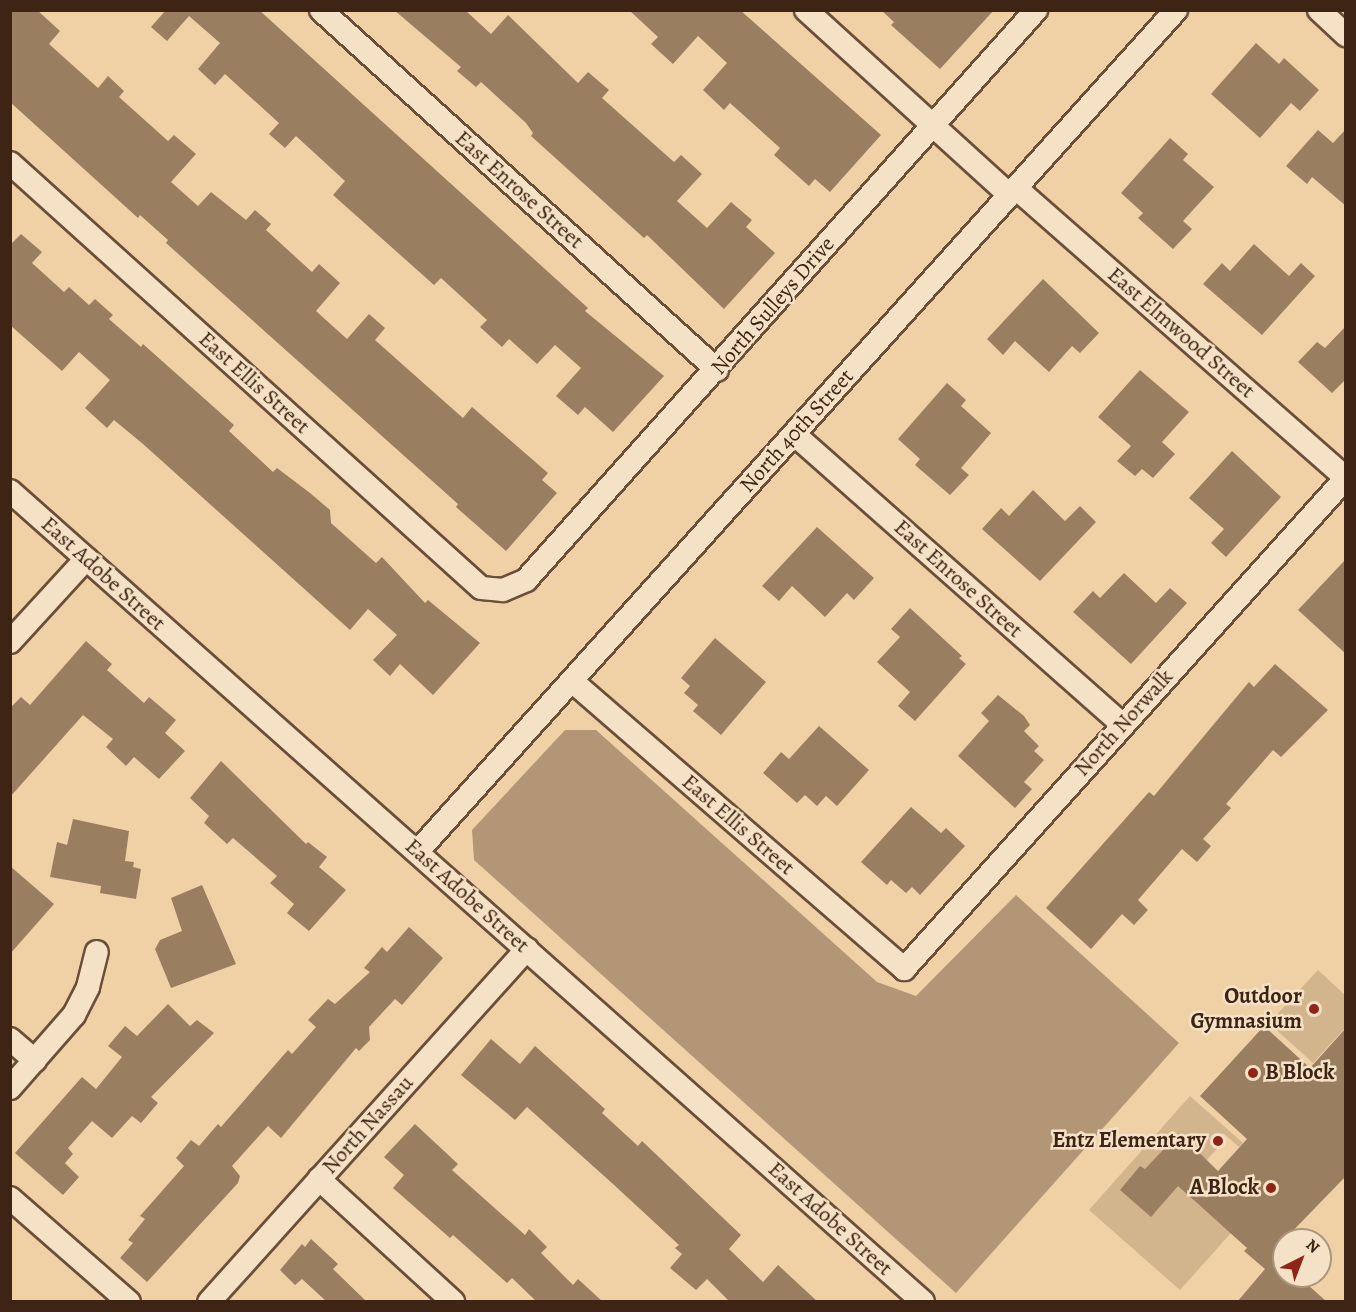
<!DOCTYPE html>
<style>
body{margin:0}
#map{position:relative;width:1356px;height:1312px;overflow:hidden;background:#f0d1a6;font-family:Alegreya,serif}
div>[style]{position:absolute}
.green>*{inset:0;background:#d2b48d}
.water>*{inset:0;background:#b39675}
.building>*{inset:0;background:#9a7e60}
.roads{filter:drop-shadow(2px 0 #6a4f39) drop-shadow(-2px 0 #6a4f39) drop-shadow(0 2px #6a4f39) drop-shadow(0 -2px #6a4f39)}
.minor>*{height:22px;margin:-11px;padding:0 11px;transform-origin:11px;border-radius:11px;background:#f5e1c5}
.dots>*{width:16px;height:16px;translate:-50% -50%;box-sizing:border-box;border:3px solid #f5e1c5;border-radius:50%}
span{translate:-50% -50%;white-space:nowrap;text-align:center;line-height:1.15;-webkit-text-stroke:5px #f5e1c5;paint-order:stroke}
.street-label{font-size:22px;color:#3d2415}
.poi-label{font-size:22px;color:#3d2415;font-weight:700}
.right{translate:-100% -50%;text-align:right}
.left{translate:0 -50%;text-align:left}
.frame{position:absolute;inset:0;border:12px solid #3d2415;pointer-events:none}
.north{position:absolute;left:1272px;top:1228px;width:60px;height:60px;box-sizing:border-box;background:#f5e1c5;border:2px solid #ab957f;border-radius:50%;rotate:42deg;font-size:16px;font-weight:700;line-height:24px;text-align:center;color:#3d2415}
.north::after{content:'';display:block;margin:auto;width:21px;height:27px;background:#8f2418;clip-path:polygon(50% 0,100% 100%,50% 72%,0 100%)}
</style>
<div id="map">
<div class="green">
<i style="clip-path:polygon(1318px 970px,1345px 995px,1345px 1028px,1313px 1063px,1269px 1023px)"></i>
<i style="clip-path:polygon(1190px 1096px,1243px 1143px,1239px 1147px,1223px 1133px,1220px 1136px,1225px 1140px,1205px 1162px,1217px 1172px,1193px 1200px,1231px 1233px,1180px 1290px,1089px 1210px)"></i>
</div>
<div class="water">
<i style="clip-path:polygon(565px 730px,596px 730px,877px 982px,916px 996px,1016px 895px,1179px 1043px,956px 1293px,474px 860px,472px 830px)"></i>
</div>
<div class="building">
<i style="clip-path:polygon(10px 10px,37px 10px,60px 31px,49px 44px,98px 88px,108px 76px,124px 91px,119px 97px,168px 141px,174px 135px,196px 154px,171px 182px,198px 206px,211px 192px,246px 220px,255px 210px,271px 224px,266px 230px,312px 272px,319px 264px,340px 283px,316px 311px,347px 339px,369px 314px,385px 328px,375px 340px,429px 388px,463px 418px,472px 407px,548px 473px,542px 480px,557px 493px,506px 551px,456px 507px,458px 504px,166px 243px,168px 240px,140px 215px,138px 218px,10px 102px)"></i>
<i style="clip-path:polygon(166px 10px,259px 10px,588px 308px,585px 311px,664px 376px,613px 432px,585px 407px,578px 415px,556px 396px,581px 368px,555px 345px,537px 364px,509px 339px,502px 347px,480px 327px,487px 320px,441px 278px,434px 285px,333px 195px,345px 181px,296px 136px,285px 148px,269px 134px,279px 123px,225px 74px,215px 85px,198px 69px,220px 43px,189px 16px,167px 41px,151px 27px)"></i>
<i style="clip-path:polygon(394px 10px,465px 10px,491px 34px,508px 15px,578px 83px,588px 72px,609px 90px,602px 98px,674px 162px,681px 155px,702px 174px,677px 201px,707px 228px,731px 202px,752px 220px,746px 227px,775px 253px,724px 309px,647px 235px,644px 238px,531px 136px,533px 133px,526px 123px,481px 82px,476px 87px,457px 71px,461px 67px)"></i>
<i style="clip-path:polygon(629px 10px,740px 10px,881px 135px,830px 192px,815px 179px,809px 186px,774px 155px,780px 148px,730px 103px,724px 110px,703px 90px,727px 63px,698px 36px,673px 64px,651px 44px,658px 37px)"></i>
<i style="clip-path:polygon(881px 10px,994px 10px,940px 69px,891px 25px,894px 22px)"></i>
<i style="clip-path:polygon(1256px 43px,1279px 64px,1284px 58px,1319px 90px,1300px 111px,1291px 103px,1260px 138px,1211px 94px)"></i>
<i style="clip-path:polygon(1346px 129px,1346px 206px,1312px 177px,1307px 184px,1286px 166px,1318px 130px,1333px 143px)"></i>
<i style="clip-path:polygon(1170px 138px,1188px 154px,1183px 160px,1214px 187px,1183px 221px,1192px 229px,1173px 249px,1138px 218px,1143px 213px,1121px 193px)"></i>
<i style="clip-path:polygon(21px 234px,42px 252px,32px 263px,64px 292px,69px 287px,89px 305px,95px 299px,113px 315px,109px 319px,141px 347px,143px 344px,234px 425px,229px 431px,273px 472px,277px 468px,310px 493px,330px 510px,331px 523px,376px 563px,382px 557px,425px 603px,428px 600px,480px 643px,433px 695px,400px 664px,390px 676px,373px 660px,397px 635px,368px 609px,350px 630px,143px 444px,114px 420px,107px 428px,85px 408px,110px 380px,79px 352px,62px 371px,10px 325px,10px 245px)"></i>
<i style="clip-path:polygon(1254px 244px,1289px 276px,1301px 263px,1315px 276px,1262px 335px,1203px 284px,1222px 263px,1230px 271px)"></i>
<i style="clip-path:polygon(1043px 279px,1099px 333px,1080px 353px,1072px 346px,1049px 372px,1015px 341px,1003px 355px,987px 339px)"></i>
<i style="clip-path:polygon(1346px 326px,1346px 379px,1332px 393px,1298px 362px,1317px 342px,1325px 348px)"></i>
<i style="clip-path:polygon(1140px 370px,1189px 412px,1162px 442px,1175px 454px,1153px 478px,1142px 469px,1135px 476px,1117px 461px,1131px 446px,1098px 417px)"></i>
<i style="clip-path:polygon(947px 383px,966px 400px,961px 406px,991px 433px,961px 468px,969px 475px,950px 495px,915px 465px,920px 459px,898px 439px)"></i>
<i style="clip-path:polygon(1232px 451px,1281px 497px,1226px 557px,1211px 543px,1224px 529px,1189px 498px)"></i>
<i style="clip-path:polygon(1033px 490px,1065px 521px,1080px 506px,1096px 522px,1040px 581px,982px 529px,1001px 508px,1009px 516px)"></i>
<i style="clip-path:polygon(817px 527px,874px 578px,854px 600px,847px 593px,825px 617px,792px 586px,779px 601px,762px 586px)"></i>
<i style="clip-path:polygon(1346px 559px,1346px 654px,1298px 610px)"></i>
<i style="clip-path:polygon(1124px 573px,1156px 603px,1170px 588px,1187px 603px,1131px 664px,1073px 612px,1093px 591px,1100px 598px)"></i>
<i style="clip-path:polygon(910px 608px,962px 656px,959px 658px,966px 664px,915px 721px,898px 706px,910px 692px,877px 662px,900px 637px,891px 629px)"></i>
<i style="clip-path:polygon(715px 638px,766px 682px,721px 735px,693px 711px,698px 705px,684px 693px,690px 686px,681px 678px)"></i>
<i style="clip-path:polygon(86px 641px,112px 664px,107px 670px,144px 703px,149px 697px,176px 720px,165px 733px,185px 751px,159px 779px,134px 757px,126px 766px,106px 747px,113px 739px,83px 715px,10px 797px,10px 708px,21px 697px,30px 705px)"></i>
<i style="clip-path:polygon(1275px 664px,1328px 710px,1281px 757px,1273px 750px,1226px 804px,1231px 808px,1203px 839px,1211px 846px,1197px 862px,1182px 849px,1138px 900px,1148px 910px,1134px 925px,1122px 914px,1091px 949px,1046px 908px,1149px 792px,1154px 796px,1249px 682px,1254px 687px)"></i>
<i style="clip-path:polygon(998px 695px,1024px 716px,1030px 725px,1024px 731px,1039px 746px,1034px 751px,1044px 760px,1024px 782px,1032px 789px,1015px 808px,958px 756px,989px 721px,981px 713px)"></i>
<i style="clip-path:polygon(819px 726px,869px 770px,837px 806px,826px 796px,817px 806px,805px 795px,797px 803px,763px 773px,781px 752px,789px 759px)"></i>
<i style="clip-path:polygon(221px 761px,306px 844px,308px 842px,327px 857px,319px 867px,346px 890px,309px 931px,287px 913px,294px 904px,270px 883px,277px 876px,233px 838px,227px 844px,204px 823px,209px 816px,190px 798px)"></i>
<i style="clip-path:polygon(911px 807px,941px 833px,946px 828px,965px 846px,920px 895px,912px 887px,906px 893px,891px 880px,887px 885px,861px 862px)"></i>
<i style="clip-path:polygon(73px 819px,129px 831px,125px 861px,134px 862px,133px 867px,141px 869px,136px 899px,100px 893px,101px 886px,50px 877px,57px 842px,67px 845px)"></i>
<i style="clip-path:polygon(10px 866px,54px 904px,10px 954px)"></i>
<i style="clip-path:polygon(202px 885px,236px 964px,171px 988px,155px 949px,160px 940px,182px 931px,171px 898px)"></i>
<i style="clip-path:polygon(409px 927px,443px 958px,402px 1005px,395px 999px,369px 1027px,370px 1040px,359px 1051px,356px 1048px,281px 1138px,268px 1126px,232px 1166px,240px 1176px,238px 1183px,147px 1282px,120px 1258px,133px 1243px,128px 1240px,145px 1219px,140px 1216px,184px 1166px,176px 1158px,191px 1140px,199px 1146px,218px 1124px,221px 1127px,288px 1050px,292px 1054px,316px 1027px,308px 1020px,328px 999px,335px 1004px,370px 972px,364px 968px,382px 947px,387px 952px)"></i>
<i style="clip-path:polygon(168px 1004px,190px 1026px,197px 1020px,214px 1033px,151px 1097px,158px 1103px,141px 1123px,132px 1116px,112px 1138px,92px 1121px,68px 1148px,73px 1154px,65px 1163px,79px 1177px,63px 1195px,15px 1153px,82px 1077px,96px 1089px,122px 1057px,108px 1046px,125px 1026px,137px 1036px)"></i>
<i style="clip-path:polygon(1264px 1026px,1310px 1068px,1346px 1028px,1346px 1176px,1284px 1240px,1284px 1276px,1298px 1276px,1327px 1302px,1237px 1302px,1265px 1269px,1244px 1251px,1247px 1248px,1178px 1186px,1151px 1217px,1120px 1190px,1140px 1166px,1145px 1169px,1179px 1133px,1218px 1171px,1247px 1139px,1200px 1096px)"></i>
<i style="clip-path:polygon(491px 1039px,520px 1064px,535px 1046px,605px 1109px,602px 1113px,638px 1146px,642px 1141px,741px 1235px,729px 1249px,763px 1282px,778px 1265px,818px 1302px,730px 1302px,707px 1279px,696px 1290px,670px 1268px,682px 1254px,675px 1248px,679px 1245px,613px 1184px,527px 1107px,515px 1120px,461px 1075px)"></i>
<i style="clip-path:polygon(415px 1124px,458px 1164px,452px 1170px,525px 1235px,529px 1229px,547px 1247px,541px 1253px,573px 1285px,578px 1279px,603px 1302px,537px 1302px,512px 1278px,507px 1283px,453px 1235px,450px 1238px,393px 1188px,404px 1175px,384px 1157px)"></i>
<i style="clip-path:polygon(311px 1239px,338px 1264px,333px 1269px,367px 1302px,327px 1302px,302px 1279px,295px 1285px,280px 1270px,302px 1244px,305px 1247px)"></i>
</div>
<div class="roads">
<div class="minor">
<i style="left:321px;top:10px;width:535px;rotate:42.27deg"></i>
<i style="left:806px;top:10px;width:275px;rotate:42.3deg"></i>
<i style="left:1319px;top:10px;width:37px;rotate:43deg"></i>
<i style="left:10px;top:163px;width:634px;rotate:42.06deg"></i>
<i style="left:481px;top:588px;width:22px;rotate:5deg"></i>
<i style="left:503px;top:590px;width:25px;rotate:-23deg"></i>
<i style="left:526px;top:580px;width:765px;rotate:-48.18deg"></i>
<i style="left:794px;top:434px;width:438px;rotate:41.5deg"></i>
<i style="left:10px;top:491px;width:1221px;rotate:41.61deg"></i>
<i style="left:10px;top:642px;width:113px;rotate:-47.5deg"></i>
<i style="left:572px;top:681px;width:440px;rotate:40.9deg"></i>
<i style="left:904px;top:969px;width:661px;rotate:-48.01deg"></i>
<i style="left:1346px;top:478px;width:439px;rotate:-138.7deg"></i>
<i style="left:418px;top:851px;width:1132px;rotate:-47.97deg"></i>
<i style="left:10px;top:1039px;width:33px;rotate:41deg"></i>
<i style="left:10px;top:1088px;width:97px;rotate:-48.8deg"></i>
<i style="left:74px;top:1015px;width:31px;rotate:-63deg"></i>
<i style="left:88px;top:987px;width:36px;rotate:-76deg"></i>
<i style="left:319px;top:1179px;width:182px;rotate:42.5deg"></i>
<i style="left:10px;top:1198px;width:158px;rotate:41.2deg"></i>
<i style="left:209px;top:1302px;width:475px;rotate:-48deg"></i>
</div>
</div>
<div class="dots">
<i style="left:1314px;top:1009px;background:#8f2418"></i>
<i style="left:1253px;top:1073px;background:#8f2418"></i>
<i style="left:1218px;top:1141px;background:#8f2418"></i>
<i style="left:1271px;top:1188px;background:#8f2418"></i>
</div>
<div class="street-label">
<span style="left:519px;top:190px;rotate:42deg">East Enrose Street</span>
<span style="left:773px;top:306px;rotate:-49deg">North Sulleys Drive</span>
<span style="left:1181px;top:333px;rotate:41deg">East Elmwood Street</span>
<span style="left:254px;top:383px;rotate:42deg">East Ellis Street</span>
<span style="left:797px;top:431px;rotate:-48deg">North 40th Street</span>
<span style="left:103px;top:574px;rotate:42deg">East Adobe Street</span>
<span style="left:958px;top:579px;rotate:42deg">East Enrose Street</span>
<span style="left:1124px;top:723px;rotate:-48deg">North Norwalk</span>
<span style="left:738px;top:825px;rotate:41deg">East Ellis Street</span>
<span style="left:467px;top:896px;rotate:42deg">East Adobe Street</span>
<span style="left:368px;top:1125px;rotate:-48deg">North Nassau</span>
<span style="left:830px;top:1219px;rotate:42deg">East Adobe Street</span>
</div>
<div class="poi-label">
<span class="right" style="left:1302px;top:1009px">Outdoor<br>Gymnasium</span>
<span class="left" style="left:1265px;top:1073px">B Block</span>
<span class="right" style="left:1206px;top:1141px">Entz Elementary</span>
<span class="right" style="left:1259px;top:1188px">A Block</span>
</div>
<div class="frame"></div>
<div class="north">N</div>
</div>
